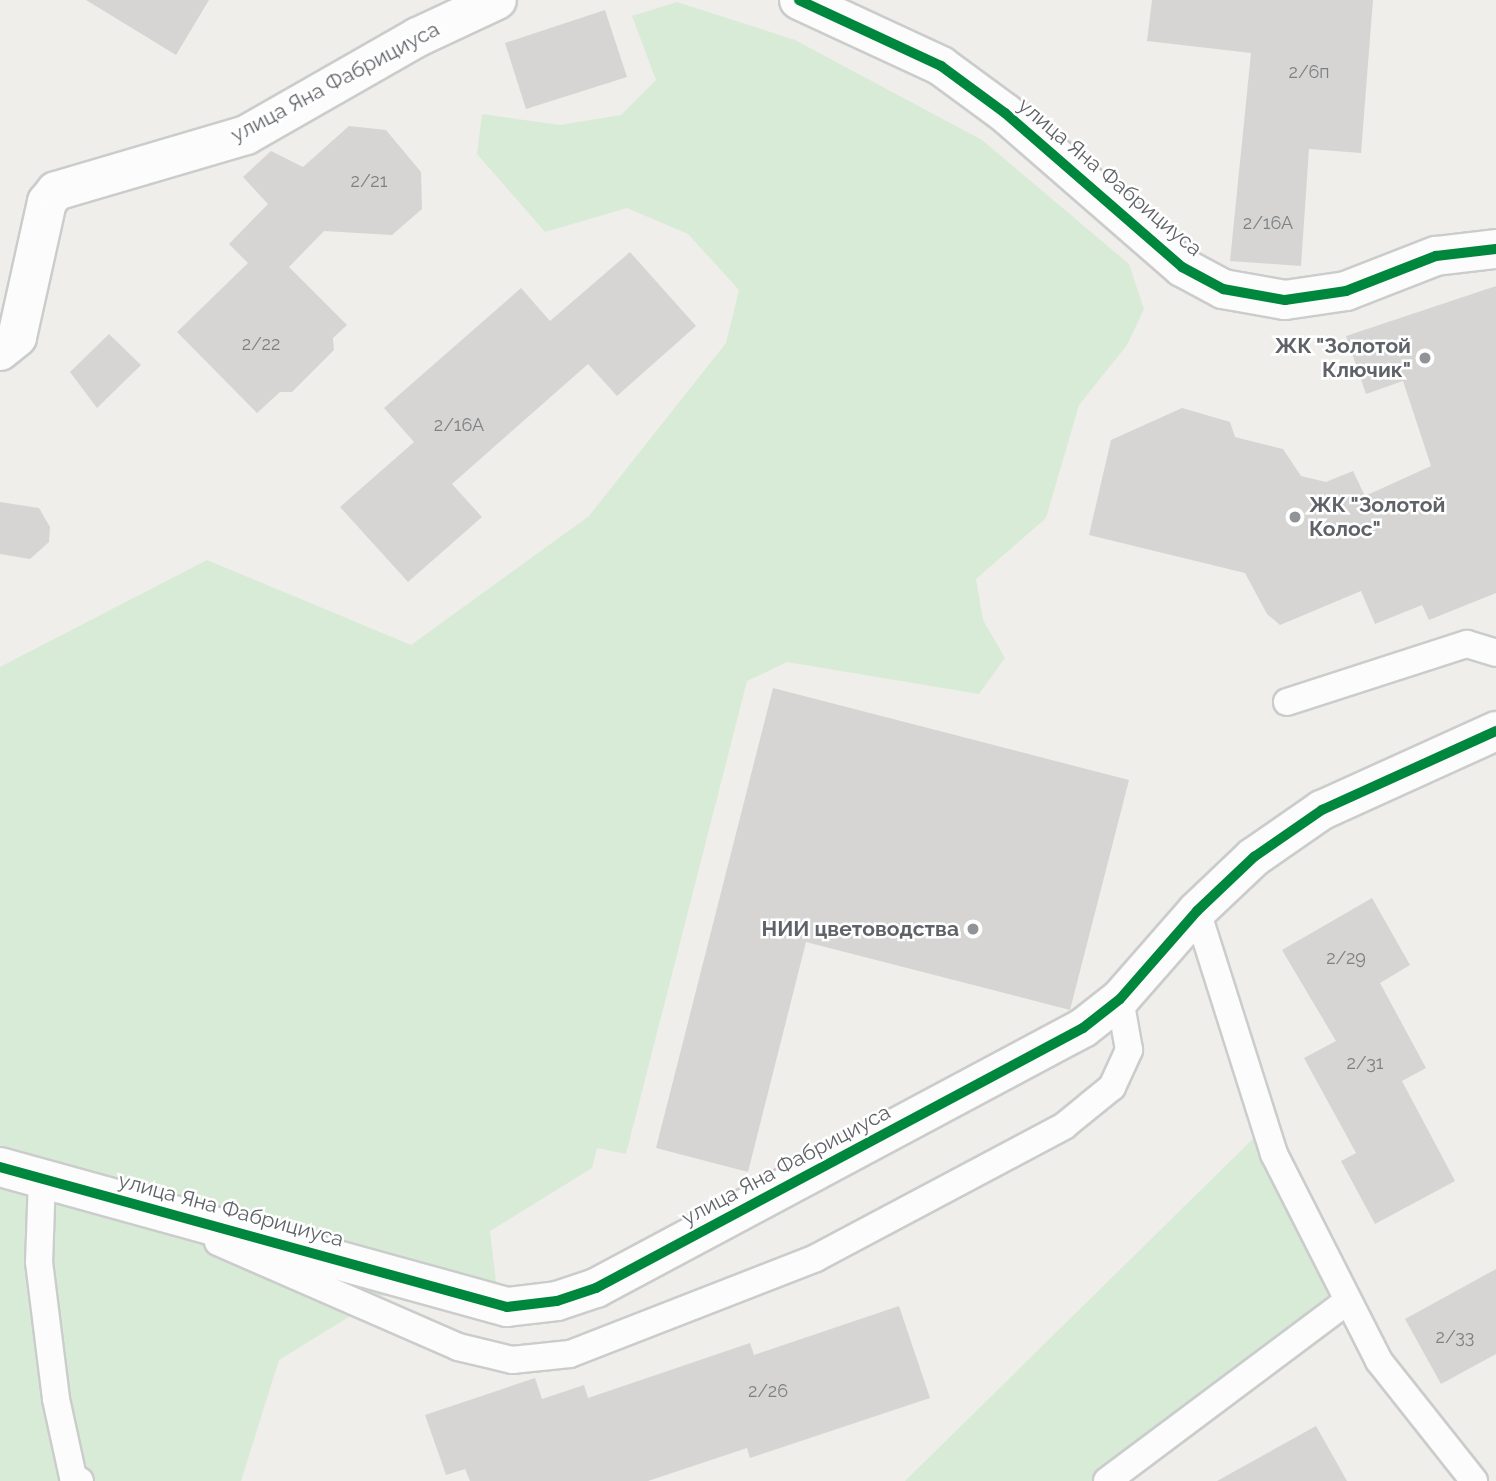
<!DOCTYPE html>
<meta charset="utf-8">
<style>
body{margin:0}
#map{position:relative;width:1496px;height:1481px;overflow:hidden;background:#efeeea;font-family:Raleway,sans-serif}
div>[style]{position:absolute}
.green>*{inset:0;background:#d8ebd6}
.building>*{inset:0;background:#d6d5d3}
.roads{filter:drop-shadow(2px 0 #cbcccc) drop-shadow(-2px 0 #cbcccc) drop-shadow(0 2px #cbcccc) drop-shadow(0 -2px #cbcccc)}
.lane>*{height:26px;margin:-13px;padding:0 13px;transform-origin:13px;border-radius:13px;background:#fdfcfc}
.street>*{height:38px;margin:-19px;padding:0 19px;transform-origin:19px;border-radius:19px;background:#fdfcfc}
.cycleway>*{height:10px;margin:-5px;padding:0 5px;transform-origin:5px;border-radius:5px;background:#00873e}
.dots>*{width:19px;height:19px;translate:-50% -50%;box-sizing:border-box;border:4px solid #fff;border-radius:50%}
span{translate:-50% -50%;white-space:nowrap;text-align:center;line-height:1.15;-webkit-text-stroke:5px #fff;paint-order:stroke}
.number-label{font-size:18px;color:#7e8184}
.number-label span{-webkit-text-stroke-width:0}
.street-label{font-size:21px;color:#5f6368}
.poi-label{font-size:21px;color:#5f6368;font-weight:700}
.right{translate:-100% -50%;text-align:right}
.left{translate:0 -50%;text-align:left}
</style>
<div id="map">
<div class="green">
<i style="clip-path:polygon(677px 2px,795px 40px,982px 140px,1129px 264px,1144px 309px,1127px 345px,1079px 405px,1046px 518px,976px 579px,983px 620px,1005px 658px,979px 694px,787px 662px,747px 681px,626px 1154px,597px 1148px,592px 1168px,490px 1231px,497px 1290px,425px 1270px,279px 1360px,241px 1481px,0 1481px,0 667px,207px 560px,411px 645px,589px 516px,726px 343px,739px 290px,688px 234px,627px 208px,545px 232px,477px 154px,482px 114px,560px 125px,621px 115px,656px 80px,632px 16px)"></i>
<i style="clip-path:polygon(1264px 1128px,1348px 1301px,1107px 1481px,905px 1481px)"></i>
</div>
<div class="building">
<i style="clip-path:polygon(86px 0,209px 0,176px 55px)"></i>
<i style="clip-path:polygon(1152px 0,1373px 0,1361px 153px,1309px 149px,1301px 266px,1230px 261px,1251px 53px,1147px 41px)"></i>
<i style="clip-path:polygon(605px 10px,627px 77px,526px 109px,505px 43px)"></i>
<i style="clip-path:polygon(349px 126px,386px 130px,421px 172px,422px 209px,392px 235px,324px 231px,289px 267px,347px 325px,333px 338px,334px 350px,292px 392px,280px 392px,257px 413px,177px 332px,248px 263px,229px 244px,268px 204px,243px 177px,271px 151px,303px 167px)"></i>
<i style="clip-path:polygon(630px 252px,696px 326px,617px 396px,588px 364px,452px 484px,482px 517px,408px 582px,340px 507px,414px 442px,384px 408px,521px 288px,550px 321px)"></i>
<i style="clip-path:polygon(1496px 286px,1496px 593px,1429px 620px,1422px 605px,1375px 624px,1361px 591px,1280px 625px,1267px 614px,1245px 573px,1089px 535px,1111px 440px,1182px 408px,1230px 422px,1235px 437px,1283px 449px,1301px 476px,1326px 482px,1353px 471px,1365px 496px,1431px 466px,1403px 381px,1366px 394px,1346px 336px)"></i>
<i style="clip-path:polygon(109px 334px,141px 365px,97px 408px,70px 372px)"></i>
<i style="clip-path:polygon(0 502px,39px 508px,50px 527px,49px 542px,30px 559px,0 554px)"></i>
<i style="clip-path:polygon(773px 688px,1129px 780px,1070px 1010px,806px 942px,748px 1172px,656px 1148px)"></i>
<i style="clip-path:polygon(1372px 898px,1410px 965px,1380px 983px,1426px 1068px,1402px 1081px,1455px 1181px,1375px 1224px,1341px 1161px,1356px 1153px,1304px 1058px,1336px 1041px,1282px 950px)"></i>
<i style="clip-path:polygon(1496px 1269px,1496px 1354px,1441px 1384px,1405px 1319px)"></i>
<i style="clip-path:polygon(899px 1306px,930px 1398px,750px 1458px,747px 1448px,648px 1481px,470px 1481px,465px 1469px,446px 1475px,425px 1415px,535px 1378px,542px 1399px,584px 1385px,588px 1398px,750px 1343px,754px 1355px)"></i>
<i style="clip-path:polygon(1316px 1426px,1347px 1481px,1217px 1481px)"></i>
</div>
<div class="roads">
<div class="lane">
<i style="left:1287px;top:702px;width:189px;rotate:-17.9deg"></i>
<i style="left:1467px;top:644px;width:30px;rotate:17deg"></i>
<i style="left:1197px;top:911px;width:255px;rotate:72.4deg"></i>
<i style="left:1274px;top:1154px;width:232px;rotate:63.1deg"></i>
<i style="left:1379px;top:1361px;width:153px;rotate:51.6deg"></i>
<i style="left:42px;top:1178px;width:84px;rotate:92deg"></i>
<i style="left:39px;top:1262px;width:138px;rotate:82.9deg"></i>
<i style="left:56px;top:1399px;width:80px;rotate:77.7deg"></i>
<i style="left:73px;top:1477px;width:8px;rotate:30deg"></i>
<i style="left:218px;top:1242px;width:262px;rotate:23.6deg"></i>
<i style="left:458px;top:1347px;width:56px;rotate:13.5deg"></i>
<i style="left:512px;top:1360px;width:58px;rotate:-5.9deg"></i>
<i style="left:570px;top:1354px;width:264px;rotate:-21.3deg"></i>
<i style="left:816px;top:1258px;width:281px;rotate:-28deg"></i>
<i style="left:1064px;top:1126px;width:62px;rotate:-39.1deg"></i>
<i style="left:1112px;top:1087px;width:41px;rotate:-65.3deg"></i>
<i style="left:1129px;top:1050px;width:52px;rotate:-100deg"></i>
<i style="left:1107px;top:1481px;width:301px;rotate:-36.8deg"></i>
</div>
<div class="street">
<i style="left:799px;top:0;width:157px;rotate:24.9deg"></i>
<i style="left:941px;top:66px;width:79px;rotate:36.3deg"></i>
<i style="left:1005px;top:113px;width:235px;rotate:41deg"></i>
<i style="left:1182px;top:267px;width:47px;rotate:28.2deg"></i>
<i style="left:1223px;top:289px;width:63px;rotate:10.1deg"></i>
<i style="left:1285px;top:300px;width:62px;rotate:-8.4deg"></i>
<i style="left:1346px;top:291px;width:97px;rotate:-21.3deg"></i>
<i style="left:1436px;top:256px;width:60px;rotate:-6.7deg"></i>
<i style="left:0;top:351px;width:22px;rotate:-39deg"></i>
<i style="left:17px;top:337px;width:138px;rotate:-77.5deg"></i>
<i style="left:47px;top:202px;width:14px;rotate:-51deg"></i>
<i style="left:56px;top:191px;width:198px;rotate:-16.4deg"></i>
<i style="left:246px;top:135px;width:198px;rotate:-29.7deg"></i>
<i style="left:418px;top:37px;width:87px;rotate:-25.1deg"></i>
<i style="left:0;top:1167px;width:526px;rotate:15.44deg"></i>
<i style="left:507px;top:1307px;width:50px;rotate:-6.8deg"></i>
<i style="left:557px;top:1301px;width:41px;rotate:-18.4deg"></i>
<i style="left:596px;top:1288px;width:552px;rotate:-28.1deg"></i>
<i style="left:1083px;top:1028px;width:47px;rotate:-38.1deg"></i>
<i style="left:1120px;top:999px;width:117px;rotate:-48.8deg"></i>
<i style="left:1197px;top:911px;width:79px;rotate:-43.5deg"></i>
<i style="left:1254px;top:857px;width:83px;rotate:-34.7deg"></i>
<i style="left:1322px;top:810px;width:191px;rotate:-24.4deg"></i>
</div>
</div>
<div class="cycleway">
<i style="left:799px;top:0;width:157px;rotate:24.9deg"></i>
<i style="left:941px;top:66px;width:79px;rotate:36.3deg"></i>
<i style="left:1005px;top:113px;width:235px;rotate:41deg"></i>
<i style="left:1182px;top:267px;width:47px;rotate:28.2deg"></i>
<i style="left:1223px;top:289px;width:63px;rotate:10.1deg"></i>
<i style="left:1285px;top:300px;width:62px;rotate:-8.4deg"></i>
<i style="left:1346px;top:291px;width:97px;rotate:-21.3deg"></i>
<i style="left:1436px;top:256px;width:60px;rotate:-6.7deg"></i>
<i style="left:0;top:1167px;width:526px;rotate:15.44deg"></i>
<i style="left:507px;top:1307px;width:50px;rotate:-6.8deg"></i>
<i style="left:557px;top:1301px;width:41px;rotate:-18.4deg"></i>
<i style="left:596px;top:1288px;width:552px;rotate:-28.1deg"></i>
<i style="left:1083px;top:1028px;width:47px;rotate:-38.1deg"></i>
<i style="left:1120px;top:999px;width:117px;rotate:-48.8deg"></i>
<i style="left:1197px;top:911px;width:79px;rotate:-43.5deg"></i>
<i style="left:1254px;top:857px;width:83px;rotate:-34.7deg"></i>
<i style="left:1322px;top:810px;width:191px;rotate:-24.4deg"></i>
</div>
<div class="dots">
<i style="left:1425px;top:358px;background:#919496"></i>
<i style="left:1295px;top:517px;background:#919496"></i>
<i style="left:973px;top:929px;background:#919496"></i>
</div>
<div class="number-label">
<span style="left:1309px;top:72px">2/6п</span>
<span style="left:369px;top:181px">2/21</span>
<span style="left:1268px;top:223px">2/16А</span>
<span style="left:261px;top:344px">2/22</span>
<span style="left:459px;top:425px">2/16А</span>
<span style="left:1346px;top:958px">2/29</span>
<span style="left:1365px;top:1063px">2/31</span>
<span style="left:1455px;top:1337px">2/33</span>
<span style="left:768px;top:1391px">2/26</span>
</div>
<div class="street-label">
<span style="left:335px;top:82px;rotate:-28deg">улица Яна Фабрициуса</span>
<span style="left:1110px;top:177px;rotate:40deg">улица Яна Фабрициуса</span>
<span style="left:786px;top:1165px;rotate:-28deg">улица Яна Фабрициуса</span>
<span style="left:231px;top:1210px;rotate:15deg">улица Яна Фабрициуса</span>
</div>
<div class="poi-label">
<span class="right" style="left:1411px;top:358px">ЖК "Золотой<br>Ключик"</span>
<span class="left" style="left:1309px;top:517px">ЖК "Золотой<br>Колос"</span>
<span class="right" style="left:959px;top:929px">НИИ цветоводства</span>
</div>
</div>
